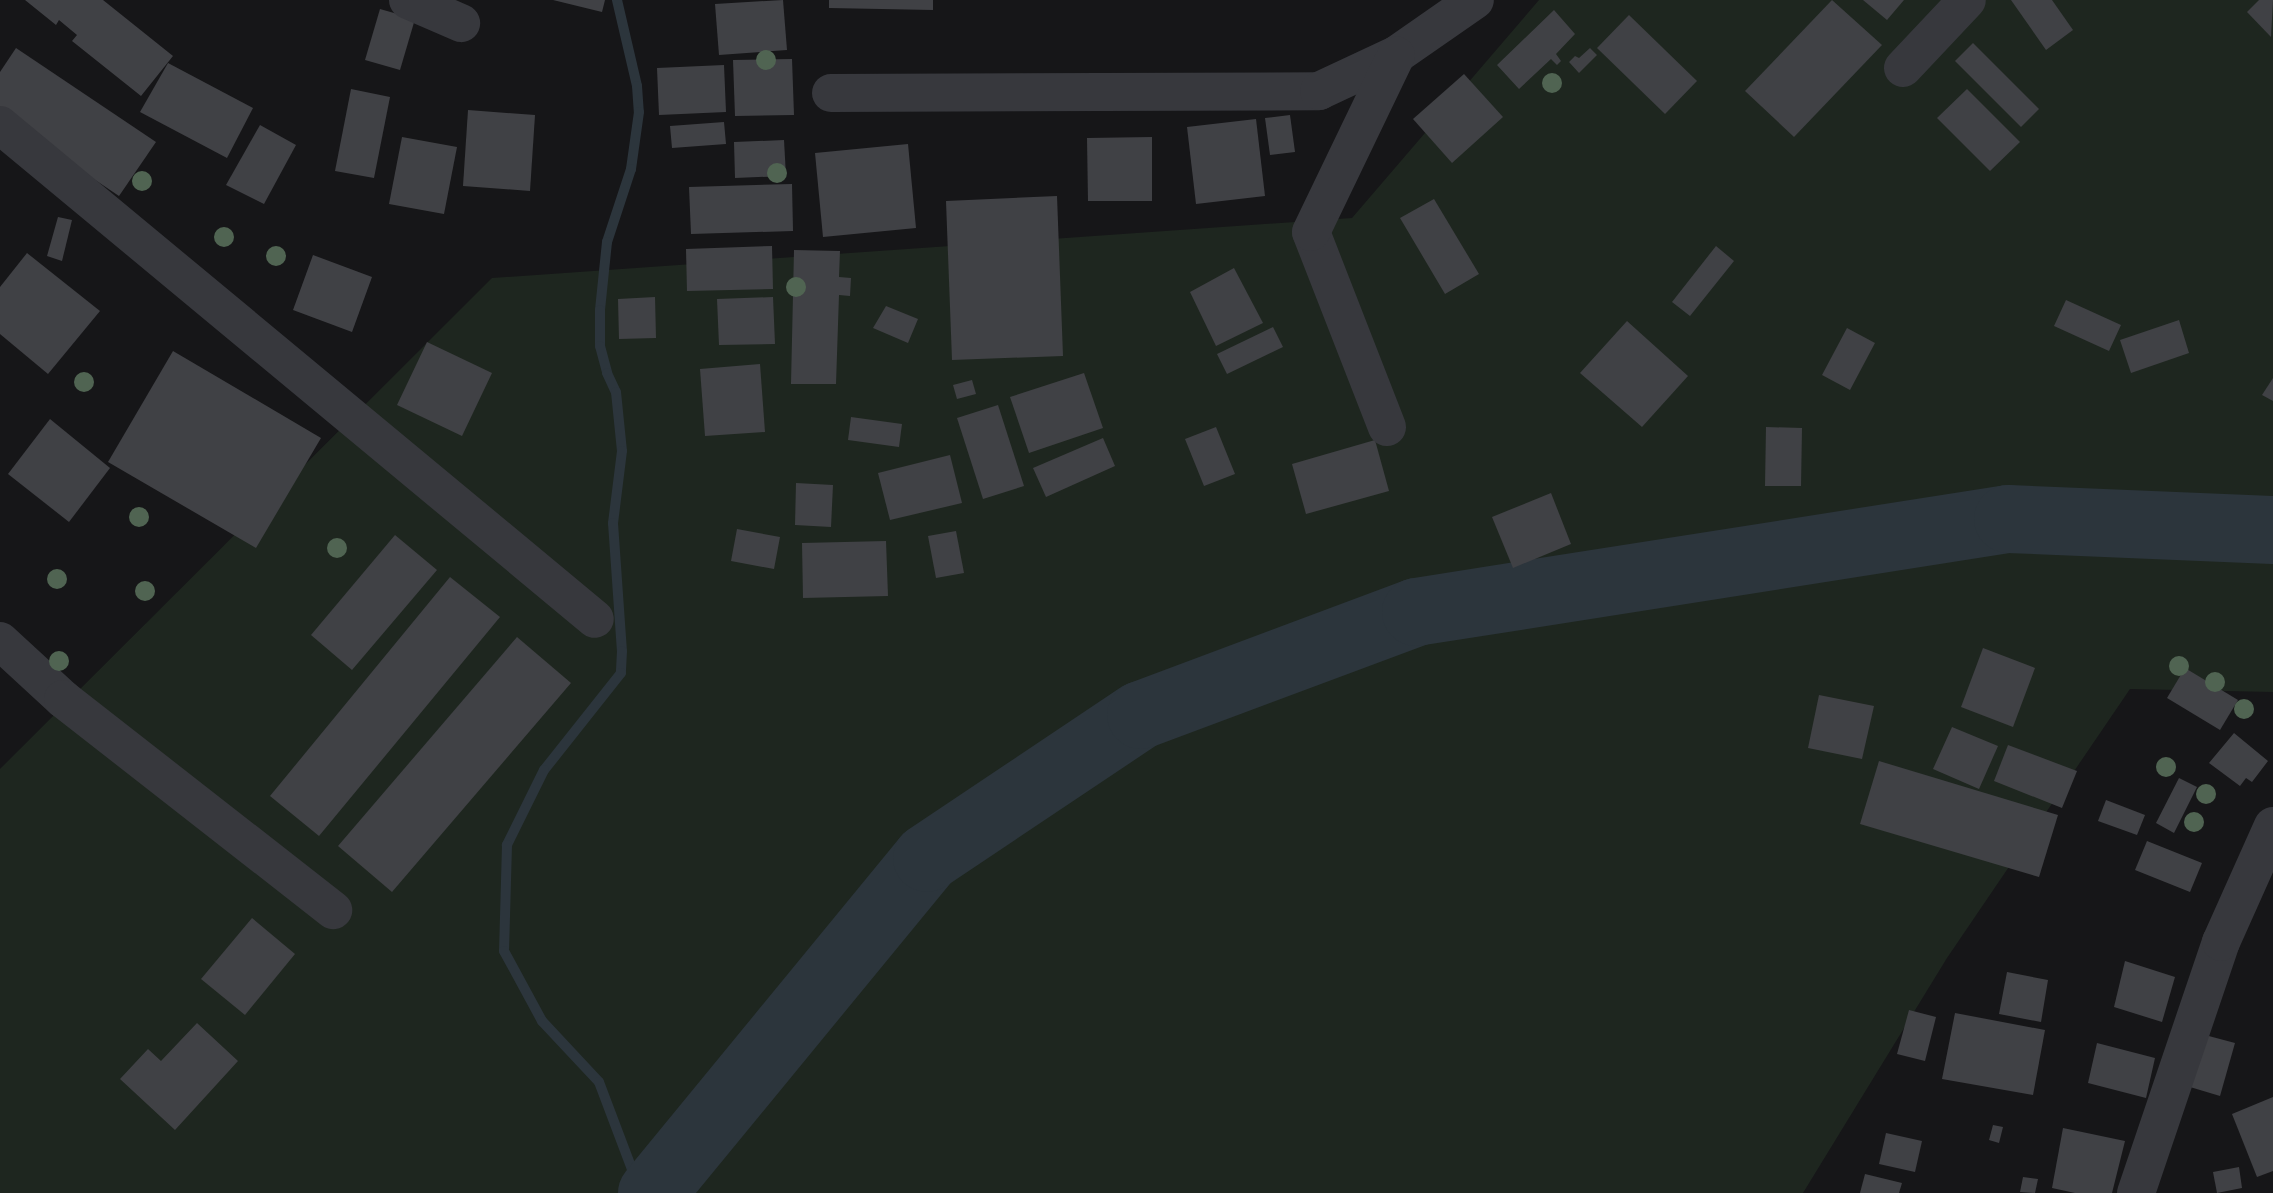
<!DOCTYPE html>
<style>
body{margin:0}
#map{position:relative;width:2273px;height:1193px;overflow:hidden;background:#161618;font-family:"PT Sans",sans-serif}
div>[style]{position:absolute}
.green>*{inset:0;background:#1e261f}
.stream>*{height:10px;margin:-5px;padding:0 5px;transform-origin:5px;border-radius:5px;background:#2c353c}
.river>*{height:68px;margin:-34px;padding:0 34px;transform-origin:34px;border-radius:34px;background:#2c353c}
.building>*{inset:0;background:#404145}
.minor>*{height:38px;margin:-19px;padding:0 19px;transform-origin:19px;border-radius:19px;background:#37383d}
.trees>*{width:20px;height:20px;margin:-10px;border-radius:50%;background:#506452}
span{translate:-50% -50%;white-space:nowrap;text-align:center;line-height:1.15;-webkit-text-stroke:6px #111113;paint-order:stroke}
</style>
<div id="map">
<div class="green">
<i style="clip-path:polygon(1539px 0,2273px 0,2273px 692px,2130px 689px,1947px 958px,1803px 1193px,0 1193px,0 769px,492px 278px,1352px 218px)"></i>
</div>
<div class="stream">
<i style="left:617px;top:0;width:88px;rotate:76.9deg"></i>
<i style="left:637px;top:86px;width:26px;rotate:86deg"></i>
<i style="left:639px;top:112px;width:58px;rotate:98deg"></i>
<i style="left:631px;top:169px;width:77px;rotate:108.2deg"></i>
<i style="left:607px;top:242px;width:68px;rotate:95.9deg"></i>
<i style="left:600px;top:310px;width:36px;rotate:90deg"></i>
<i style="left:600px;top:346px;width:28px;rotate:75deg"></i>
<i style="left:607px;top:373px;width:21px;rotate:65deg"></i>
<i style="left:616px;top:392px;width:59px;rotate:84.2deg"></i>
<i style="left:622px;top:451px;width:73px;rotate:97.1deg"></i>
<i style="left:613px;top:523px;width:128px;rotate:86deg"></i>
<i style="left:622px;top:651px;width:22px;rotate:93deg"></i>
<i style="left:621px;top:673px;width:124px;rotate:128.4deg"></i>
<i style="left:544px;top:770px;width:84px;rotate:116.3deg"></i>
<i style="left:507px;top:845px;width:106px;rotate:91.6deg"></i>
<i style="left:504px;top:951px;width:80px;rotate:61.5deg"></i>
<i style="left:542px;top:1021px;width:83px;rotate:46.9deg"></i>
<i style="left:599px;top:1082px;width:119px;rotate:69.3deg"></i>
</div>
<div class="river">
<i style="left:652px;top:1193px;width:433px;rotate:-50.6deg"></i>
<i style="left:927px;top:858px;width:257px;rotate:-33.8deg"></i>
<i style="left:1141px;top:715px;width:294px;rotate:-20.5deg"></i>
<i style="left:1416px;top:612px;width:599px;rotate:-8.93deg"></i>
<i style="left:2008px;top:519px;width:265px;rotate:2.4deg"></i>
</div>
<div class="building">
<i style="clip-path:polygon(25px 0,103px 0,173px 56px,141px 96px,72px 41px,77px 35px,59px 20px,56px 25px)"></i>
<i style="clip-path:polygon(553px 0,605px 0,602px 12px)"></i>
<i style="clip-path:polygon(783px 0,787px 50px,719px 55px,715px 4px)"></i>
<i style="clip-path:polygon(829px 0,933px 0,933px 10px,829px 8px)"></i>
<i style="clip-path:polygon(1832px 0,1882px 45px,1794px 137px,1745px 91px)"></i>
<i style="clip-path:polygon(1863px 0,1904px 0,1887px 20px)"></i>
<i style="clip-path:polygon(2011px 0,2052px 0,2073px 30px,2046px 50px)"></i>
<i style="clip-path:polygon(2259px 0,2273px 0,2271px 37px,2247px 12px)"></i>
<i style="clip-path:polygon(380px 9px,415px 19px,400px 70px,365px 60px)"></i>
<i style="clip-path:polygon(1554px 10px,1575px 34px,1556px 54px,1561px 61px,1557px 65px,1551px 59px,1519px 89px,1497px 65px)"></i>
<i style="clip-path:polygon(1629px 15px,1697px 81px,1665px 114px,1597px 48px)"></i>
<i style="clip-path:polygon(1973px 43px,2039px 109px,2021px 127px,1955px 61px)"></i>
<i style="clip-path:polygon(16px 48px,156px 142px,119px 196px,0 116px,0 72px)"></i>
<i style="clip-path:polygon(1590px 48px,1597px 55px,1579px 73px,1569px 62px,1575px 56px,1579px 58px)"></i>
<i style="clip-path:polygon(792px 59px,794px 115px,735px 116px,733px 60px)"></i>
<i style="clip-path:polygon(168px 63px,253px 108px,227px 158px,140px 112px)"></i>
<i style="clip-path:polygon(724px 65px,726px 112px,659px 115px,657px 68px)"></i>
<i style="clip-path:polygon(1464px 74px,1503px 117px,1452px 163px,1413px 119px)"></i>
<i style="clip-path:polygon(351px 89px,390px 97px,374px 178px,335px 171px)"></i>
<i style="clip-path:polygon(1967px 89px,2020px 142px,1990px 171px,1937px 118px)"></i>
<i style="clip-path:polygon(468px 110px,535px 115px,530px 191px,463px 186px)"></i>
<i style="clip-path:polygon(1290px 115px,1295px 152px,1270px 155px,1265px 118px)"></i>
<i style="clip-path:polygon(1256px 119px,1265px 196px,1196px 204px,1187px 127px)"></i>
<i style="clip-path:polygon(724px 122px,726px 144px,672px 148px,670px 126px)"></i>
<i style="clip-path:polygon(260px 125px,296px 145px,264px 204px,226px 185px)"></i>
<i style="clip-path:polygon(402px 137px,457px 147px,444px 214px,389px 204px)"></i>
<i style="clip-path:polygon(1152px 137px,1152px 201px,1088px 201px,1087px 138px)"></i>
<i style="clip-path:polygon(784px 140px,786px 176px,735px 178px,734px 142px)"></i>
<i style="clip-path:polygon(908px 144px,916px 228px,823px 237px,815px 153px)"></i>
<i style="clip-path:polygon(792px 184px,793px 231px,691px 234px,689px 187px)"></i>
<i style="clip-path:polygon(1057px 196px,1063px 356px,952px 360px,946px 201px)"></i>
<i style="clip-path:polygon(1434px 199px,1479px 274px,1445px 294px,1400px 218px)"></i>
<i style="clip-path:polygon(58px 217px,72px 220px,62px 261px,47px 256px)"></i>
<i style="clip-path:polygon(772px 246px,773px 289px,687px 291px,686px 249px)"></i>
<i style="clip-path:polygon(1716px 246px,1734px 261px,1690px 316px,1672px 302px)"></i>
<i style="clip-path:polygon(794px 250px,840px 251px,839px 277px,851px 278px,850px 296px,839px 295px,836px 384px,791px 384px)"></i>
<i style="clip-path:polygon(27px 253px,100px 311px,48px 374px,0 334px,0 287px)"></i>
<i style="clip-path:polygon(313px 255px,372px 277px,352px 332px,293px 310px)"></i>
<i style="clip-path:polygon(1234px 268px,1263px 323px,1216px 346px,1190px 292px)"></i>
<i style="clip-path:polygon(655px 297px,656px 338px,619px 339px,618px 299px)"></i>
<i style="clip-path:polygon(773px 297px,775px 344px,719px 345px,717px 299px)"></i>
<i style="clip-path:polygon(2066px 300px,2121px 325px,2109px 351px,2054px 326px)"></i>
<i style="clip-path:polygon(886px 306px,918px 319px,908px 343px,873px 328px)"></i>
<i style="clip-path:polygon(2179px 320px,2189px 353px,2131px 373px,2120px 340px)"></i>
<i style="clip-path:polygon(1627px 321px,1688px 376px,1642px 427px,1580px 373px)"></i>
<i style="clip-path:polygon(1273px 327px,1283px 347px,1227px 374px,1217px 354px)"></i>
<i style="clip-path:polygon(1847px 328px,1875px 343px,1850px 390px,1822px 375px)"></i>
<i style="clip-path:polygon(427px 342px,492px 373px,462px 436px,397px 405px)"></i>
<i style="clip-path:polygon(173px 351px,321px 438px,256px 548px,108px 462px)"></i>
<i style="clip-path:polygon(760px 364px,765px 432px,705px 436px,700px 369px)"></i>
<i style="clip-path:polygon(1084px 373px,1103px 428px,1029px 453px,1010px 397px)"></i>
<i style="clip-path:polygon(2273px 378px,2273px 401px,2262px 395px)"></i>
<i style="clip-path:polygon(972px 380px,976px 394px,957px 399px,953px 385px)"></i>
<i style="clip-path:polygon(998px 405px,1024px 486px,983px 499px,957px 418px)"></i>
<i style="clip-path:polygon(851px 417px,902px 424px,899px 447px,848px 440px)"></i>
<i style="clip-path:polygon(50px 419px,110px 468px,69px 522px,8px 474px)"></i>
<i style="clip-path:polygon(1216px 427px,1235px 474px,1204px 486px,1185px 439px)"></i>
<i style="clip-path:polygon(1766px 427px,1802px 428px,1801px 486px,1765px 486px)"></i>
<i style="clip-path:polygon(1103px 438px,1115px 466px,1046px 497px,1033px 468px)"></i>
<i style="clip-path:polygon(1375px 440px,1389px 491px,1306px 514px,1292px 464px)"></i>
<i style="clip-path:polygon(950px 455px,962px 503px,890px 520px,878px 473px)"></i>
<i style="clip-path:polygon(796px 483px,833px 485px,831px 527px,795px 525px)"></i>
<i style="clip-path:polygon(1551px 493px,1571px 544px,1513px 568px,1492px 517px)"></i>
<i style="clip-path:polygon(737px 529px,780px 537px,774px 569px,731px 561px)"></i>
<i style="clip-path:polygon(956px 531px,964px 573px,936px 578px,928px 536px)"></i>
<i style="clip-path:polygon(395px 535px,437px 570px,352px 670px,311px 635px)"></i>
<i style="clip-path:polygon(886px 541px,888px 596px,803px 598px,802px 543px)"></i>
<i style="clip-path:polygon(450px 577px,500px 617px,319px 836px,270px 796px)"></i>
<i style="clip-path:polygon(517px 637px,571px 683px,392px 892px,338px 846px)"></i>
<i style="clip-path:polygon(1983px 648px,2035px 668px,2013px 727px,1961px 707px)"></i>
<i style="clip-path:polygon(2185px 668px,2238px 700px,2220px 730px,2167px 698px)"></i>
<i style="clip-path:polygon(1819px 695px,1874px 706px,1862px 759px,1808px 748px)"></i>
<i style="clip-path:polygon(1952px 727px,1998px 746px,1979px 789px,1933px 769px)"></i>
<i style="clip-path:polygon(2234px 733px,2268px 761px,2252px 782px,2246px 778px,2240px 786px,2209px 763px)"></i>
<i style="clip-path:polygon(2008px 745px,2077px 771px,2062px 808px,1994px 781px)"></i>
<i style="clip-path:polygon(1879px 761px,2058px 815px,2039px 877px,1860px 824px)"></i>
<i style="clip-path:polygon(2179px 778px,2197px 787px,2174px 833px,2156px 823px)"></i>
<i style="clip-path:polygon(2106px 800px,2145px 815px,2137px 835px,2098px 821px)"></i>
<i style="clip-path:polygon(2147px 841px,2202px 863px,2190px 892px,2135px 870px)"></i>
<i style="clip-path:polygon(252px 918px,295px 954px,245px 1015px,201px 979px)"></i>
<i style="clip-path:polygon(2125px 961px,2175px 977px,2162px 1022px,2114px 1007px)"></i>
<i style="clip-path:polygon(2007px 972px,2048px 980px,2041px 1022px,1999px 1014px)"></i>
<i style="clip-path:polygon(1909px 1010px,1936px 1017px,1925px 1061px,1897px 1054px)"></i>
<i style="clip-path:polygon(1955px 1013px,2045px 1030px,2033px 1095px,1942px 1079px)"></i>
<i style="clip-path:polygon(197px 1023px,238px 1061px,175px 1130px,120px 1079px,148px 1049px,161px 1061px)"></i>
<i style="clip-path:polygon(2205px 1035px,2235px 1043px,2220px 1096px,2190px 1087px)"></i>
<i style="clip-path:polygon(2097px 1043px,2155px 1058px,2146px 1098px,2088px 1083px)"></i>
<i style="clip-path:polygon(2273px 1097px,2273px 1171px,2257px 1177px,2232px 1114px)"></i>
<i style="clip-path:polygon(1993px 1125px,2003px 1127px,1999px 1143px,1989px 1140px)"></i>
<i style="clip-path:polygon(2063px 1128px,2125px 1141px,2112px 1193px,2075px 1193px,2052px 1188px)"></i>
<i style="clip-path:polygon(1886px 1133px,1922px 1141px,1915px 1172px,1879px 1164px)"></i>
<i style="clip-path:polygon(2239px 1167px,2242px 1188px,2217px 1193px,2213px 1172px)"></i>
<i style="clip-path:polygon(1865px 1174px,1902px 1183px,1899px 1193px,1860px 1193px)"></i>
<i style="clip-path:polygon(2023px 1177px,2038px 1179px,2035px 1193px,2020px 1192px)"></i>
</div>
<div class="minor">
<i style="left:408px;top:0;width:58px;rotate:23.5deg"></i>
<i style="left:1903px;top:68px;width:93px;rotate:-46.7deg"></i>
<i style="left:831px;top:93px;width:488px;rotate:-0.2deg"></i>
<i style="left:1319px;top:91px;width:85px;rotate:-25.1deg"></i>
<i style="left:1396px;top:55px;width:96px;rotate:-34.8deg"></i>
<i style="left:0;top:125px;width:773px;rotate:39.7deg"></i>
<i style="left:1387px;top:427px;width:209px;rotate:-111.3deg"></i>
<i style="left:1311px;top:232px;width:196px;rotate:-64.3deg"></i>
<i style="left:0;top:641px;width:86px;rotate:42.6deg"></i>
<i style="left:63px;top:699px;width:343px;rotate:38deg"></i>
<i style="left:2136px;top:1193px;width:265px;rotate:-71.3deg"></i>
<i style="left:2221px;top:942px;width:127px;rotate:-65.9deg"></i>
</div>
<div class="trees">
<i style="left:766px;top:60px"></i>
<i style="left:1552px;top:83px"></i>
<i style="left:777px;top:173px"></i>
<i style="left:142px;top:181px"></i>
<i style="left:224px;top:237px"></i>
<i style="left:276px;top:256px"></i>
<i style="left:796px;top:287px"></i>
<i style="left:84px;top:382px"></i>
<i style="left:139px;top:517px"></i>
<i style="left:337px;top:548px"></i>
<i style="left:57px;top:579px"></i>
<i style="left:145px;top:591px"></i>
<i style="left:59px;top:661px"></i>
<i style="left:2179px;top:666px"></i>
<i style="left:2215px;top:682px"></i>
<i style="left:2244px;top:709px"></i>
<i style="left:2166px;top:767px"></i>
<i style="left:2206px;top:794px"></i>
<i style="left:2194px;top:822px"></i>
</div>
</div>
